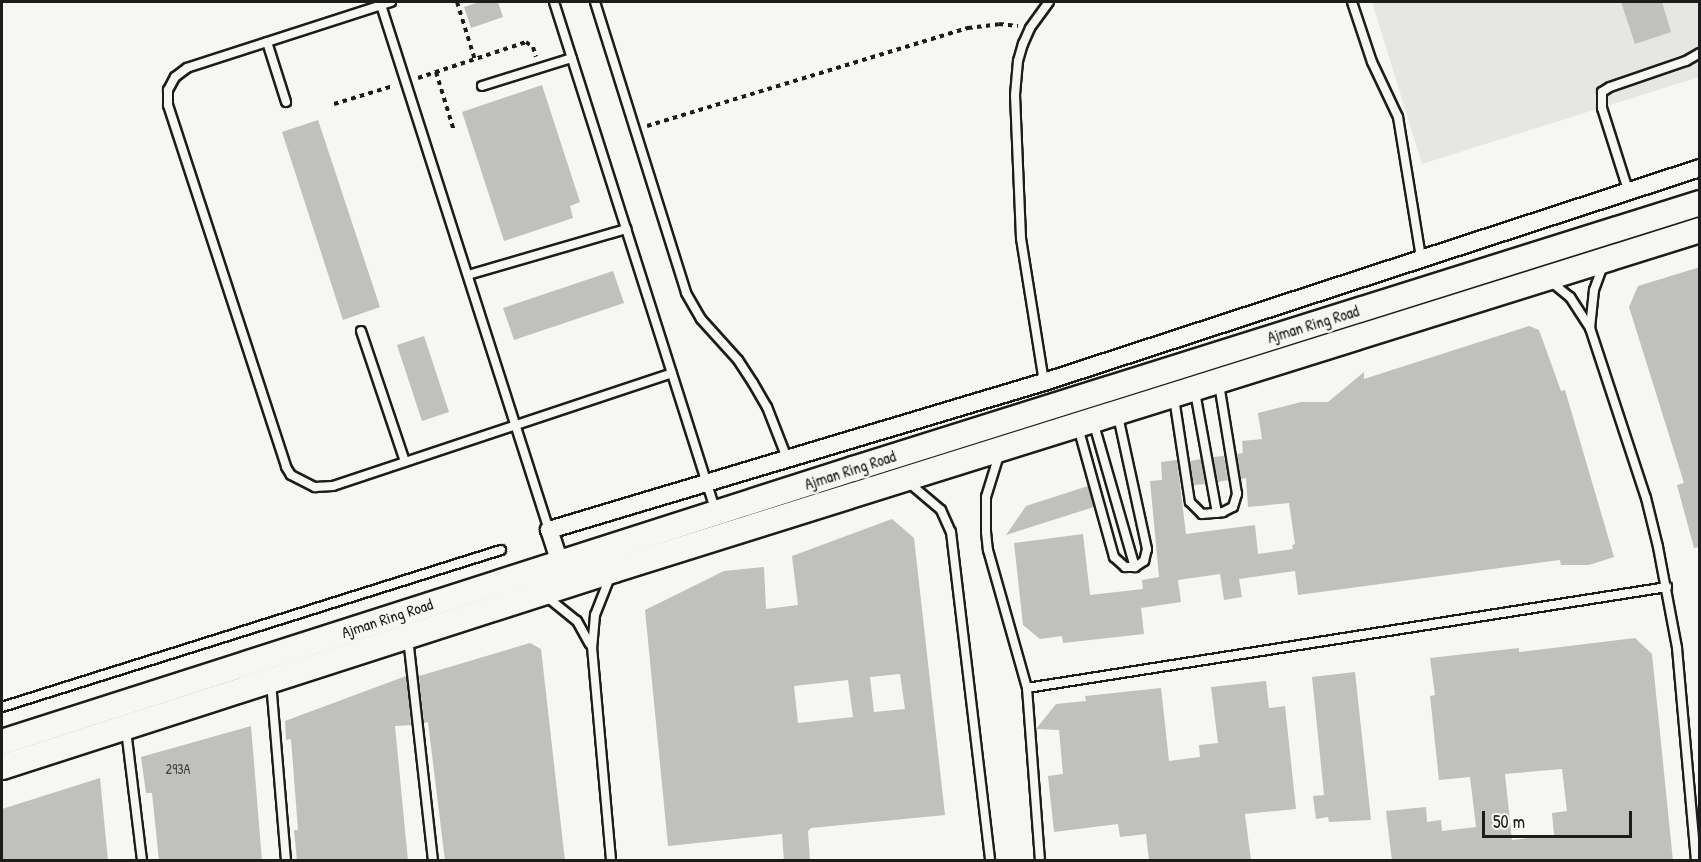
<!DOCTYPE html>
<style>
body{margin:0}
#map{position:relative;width:1701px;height:862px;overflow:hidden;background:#f6f6f2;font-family:"Patrick Hand",sans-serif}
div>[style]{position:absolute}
.built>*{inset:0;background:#e6e6e2}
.building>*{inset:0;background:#c0c0bd}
.path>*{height:4px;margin-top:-2px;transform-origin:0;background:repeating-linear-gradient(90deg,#1c1c1c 0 4.5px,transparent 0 9px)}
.roads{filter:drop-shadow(2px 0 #1c1c1c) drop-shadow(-2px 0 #1c1c1c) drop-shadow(0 2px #1c1c1c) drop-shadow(0 -2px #1c1c1c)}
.service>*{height:8px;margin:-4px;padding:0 4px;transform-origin:4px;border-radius:4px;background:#f6f6f2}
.minor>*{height:16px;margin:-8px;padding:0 8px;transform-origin:8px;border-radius:8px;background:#f6f6f2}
.secondary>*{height:24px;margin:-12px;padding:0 12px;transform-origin:12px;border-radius:12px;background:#f6f6f2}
span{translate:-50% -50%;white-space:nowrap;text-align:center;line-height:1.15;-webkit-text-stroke:5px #f6f6f2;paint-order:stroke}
.number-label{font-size:14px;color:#454544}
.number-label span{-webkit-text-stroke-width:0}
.street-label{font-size:16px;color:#1c1c1c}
.frame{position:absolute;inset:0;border:3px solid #1c1c1c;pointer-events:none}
.scale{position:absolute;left:1482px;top:811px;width:150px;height:27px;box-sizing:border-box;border:3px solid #1c1c1c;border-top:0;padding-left:8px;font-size:18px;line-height:21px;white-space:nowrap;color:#1c1c1c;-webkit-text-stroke:4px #f6f6f2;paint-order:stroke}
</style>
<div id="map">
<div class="built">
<i style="clip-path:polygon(1372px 2px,1699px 2px,1699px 77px,1422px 164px)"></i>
</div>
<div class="building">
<i style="clip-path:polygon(480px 2px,498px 2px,503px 17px,471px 28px,464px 7px)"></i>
<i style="clip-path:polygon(1621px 2px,1662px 2px,1671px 32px,1635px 44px)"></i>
<i style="clip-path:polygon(542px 85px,580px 202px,570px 206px,573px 218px,504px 241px,462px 112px)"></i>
<i style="clip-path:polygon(318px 120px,380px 307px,343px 320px,282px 132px)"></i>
<i style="clip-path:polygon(1700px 267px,1700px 547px,1694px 548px,1677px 485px,1684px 483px,1629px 307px,1638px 286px)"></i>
<i style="clip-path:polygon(613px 271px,624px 303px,514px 340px,503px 308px)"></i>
<i style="clip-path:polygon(1529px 326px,1539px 330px,1561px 391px,1565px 390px,1614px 557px,1589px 565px,1561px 565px,1560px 560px,1298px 595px,1295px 571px,1239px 579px,1242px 597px,1224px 600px,1220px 574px,1178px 580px,1181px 602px,1141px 608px,1144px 634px,1063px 643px,1062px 636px,1040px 639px,1023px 625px,1014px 543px,1083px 534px,1090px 595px,1143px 589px,1142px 580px,1159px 577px,1150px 481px,1162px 480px,1161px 462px,1177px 460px,1186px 534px,1255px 525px,1258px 554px,1293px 549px,1292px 545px,1295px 544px,1289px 503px,1248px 507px,1246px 478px,1241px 479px,1237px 454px,1243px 453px,1242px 441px,1262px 439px,1258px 413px,1301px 402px,1328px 402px,1364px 372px,1364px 379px)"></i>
<i style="clip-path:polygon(424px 336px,449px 412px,422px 421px,397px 345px)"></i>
<i style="clip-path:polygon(1224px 456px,1228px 480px,1218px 482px,1213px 457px)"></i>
<i style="clip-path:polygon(1201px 459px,1205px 484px,1194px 485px,1190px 461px)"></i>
<i style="clip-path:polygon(1088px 486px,1094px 507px,1006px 535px,1026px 506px)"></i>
<i style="clip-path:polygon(evenodd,892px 519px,914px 538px,945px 815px,811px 828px,808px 831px,810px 861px,784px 861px,782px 834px,668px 846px,645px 610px,724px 571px,764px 567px,766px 609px,798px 605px,792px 556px,892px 519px,900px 674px,905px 709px,874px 712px,870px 677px,900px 674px,892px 519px,848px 680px,853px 717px,798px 723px,794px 686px,848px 680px)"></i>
<i style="clip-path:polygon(evenodd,1635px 638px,1652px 654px,1673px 861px,1392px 861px,1386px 811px,1426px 807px,1427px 822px,1441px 820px,1442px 831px,1476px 827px,1470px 777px,1439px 780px,1430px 696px,1435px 695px,1430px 658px,1519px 648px,1519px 652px,1635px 638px,1562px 769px,1567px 811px,1552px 813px,1554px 835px,1512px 840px,1505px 774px,1562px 769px)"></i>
<i style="clip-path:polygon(530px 643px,541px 649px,565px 861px,445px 861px,428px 722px,424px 723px,419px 676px)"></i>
<i style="clip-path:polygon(1355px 672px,1371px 820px,1329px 822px,1328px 817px,1316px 819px,1313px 796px,1324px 795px,1312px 677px)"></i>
<i style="clip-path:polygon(406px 676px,411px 725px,395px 726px,408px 861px,297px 861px,294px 830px,298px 830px,291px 739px,286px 740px,285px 721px)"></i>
<i style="clip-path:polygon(1266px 681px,1269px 708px,1285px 706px,1296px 809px,1245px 814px,1251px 861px,1149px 861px,1146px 834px,1120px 837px,1118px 824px,1054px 832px,1048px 776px,1063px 774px,1059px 730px,1036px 729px,1056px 704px,1086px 701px,1085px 696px,1161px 688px,1169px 761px,1200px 757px,1199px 745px,1218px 743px,1211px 687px)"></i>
<i style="clip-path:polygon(251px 726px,262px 861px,159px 861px,152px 793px,146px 793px,141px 757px)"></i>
<i style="clip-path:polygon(100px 778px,108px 861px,3px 861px,2px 809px)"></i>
</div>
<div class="path">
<i style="left:457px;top:2px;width:61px;rotate:72.8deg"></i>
<i style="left:436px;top:72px;width:62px;rotate:73deg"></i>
<i style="left:418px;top:78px;width:114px;rotate:-18.4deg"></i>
<i style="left:526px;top:42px;width:9px;rotate:36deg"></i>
<i style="left:533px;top:47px;width:10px;rotate:73deg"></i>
<i style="left:334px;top:104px;width:62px;rotate:-17deg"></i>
<i style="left:647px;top:126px;width:336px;rotate:-17deg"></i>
<i style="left:968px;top:28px;width:31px;rotate:-7deg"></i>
<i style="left:999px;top:24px;width:19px;rotate:6deg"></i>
</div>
<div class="roads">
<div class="service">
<i style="left:391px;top:2px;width:214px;rotate:162.1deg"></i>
<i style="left:187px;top:68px;width:15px;rotate:143deg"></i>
<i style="left:175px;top:77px;width:15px;rotate:118deg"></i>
<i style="left:168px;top:90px;width:15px;rotate:90deg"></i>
<i style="left:168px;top:105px;width:381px;rotate:71.9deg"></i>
<i style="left:286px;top:467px;width:9px;rotate:58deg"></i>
<i style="left:291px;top:475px;width:27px;rotate:27deg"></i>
<i style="left:315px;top:487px;width:18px;rotate:-3deg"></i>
<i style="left:333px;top:486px;width:357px;rotate:-18.4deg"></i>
<i style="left:554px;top:2px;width:535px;rotate:72.38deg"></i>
<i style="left:595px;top:2px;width:305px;rotate:72.6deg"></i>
<i style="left:686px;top:293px;width:30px;rotate:60deg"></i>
<i style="left:701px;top:319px;width:55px;rotate:47.9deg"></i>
<i style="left:738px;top:360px;width:27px;rotate:57deg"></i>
<i style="left:753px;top:383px;width:28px;rotate:60deg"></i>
<i style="left:767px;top:407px;width:55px;rotate:68.6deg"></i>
<i style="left:1352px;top:2px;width:63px;rotate:71.6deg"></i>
<i style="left:1372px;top:62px;width:61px;rotate:64.7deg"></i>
<i style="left:1398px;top:117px;width:143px;rotate:80.7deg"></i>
<i style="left:381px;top:5px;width:551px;rotate:72.26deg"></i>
<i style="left:267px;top:42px;width:63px;rotate:72.4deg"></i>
<i style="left:482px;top:86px;width:94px;rotate:-17.3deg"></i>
<i style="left:1628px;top:190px;width:86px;rotate:-107.6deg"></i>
<i style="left:1602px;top:108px;width:16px;rotate:-90deg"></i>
<i style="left:1602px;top:92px;width:9px;rotate:-32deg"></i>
<i style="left:1610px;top:87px;width:80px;rotate:-18.9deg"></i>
<i style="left:1686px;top:61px;width:16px;rotate:-30deg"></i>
<i style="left:468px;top:275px;width:165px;rotate:-16.2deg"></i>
<i style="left:1550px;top:281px;width:26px;rotate:39deg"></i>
<i style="left:1570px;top:297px;width:37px;rotate:57deg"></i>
<i style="left:1590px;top:328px;width:179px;rotate:71.8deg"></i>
<i style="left:1646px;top:498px;width:50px;rotate:76.2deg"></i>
<i style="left:1658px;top:547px;width:103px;rotate:79.3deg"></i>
<i style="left:1677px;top:648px;width:213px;rotate:84.9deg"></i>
<i style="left:1590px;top:328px;width:38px;rotate:-84deg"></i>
<i style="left:1594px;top:290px;width:27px;rotate:-70deg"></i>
<i style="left:361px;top:331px;width:138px;rotate:71.4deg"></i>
<i style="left:1044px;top:382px;width:146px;rotate:-99.1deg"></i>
<i style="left:1021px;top:238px;width:143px;rotate:-92.4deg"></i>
<i style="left:1015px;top:95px;width:34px;rotate:-85deg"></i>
<i style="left:1018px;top:61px;width:18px;rotate:-74deg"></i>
<i style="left:1023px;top:44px;width:17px;rotate:-66deg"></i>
<i style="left:1030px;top:28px;width:32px;rotate:-54deg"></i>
<i style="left:1195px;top:392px;width:123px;rotate:79.7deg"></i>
<i style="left:1174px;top:398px;width:105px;rotate:81.3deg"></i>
<i style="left:1190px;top:502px;width:17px;rotate:45deg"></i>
<i style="left:1202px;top:514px;width:21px;rotate:-5deg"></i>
<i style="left:1223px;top:512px;width:11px;rotate:-27deg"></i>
<i style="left:1233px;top:507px;width:14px;rotate:-73deg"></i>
<i style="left:1237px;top:494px;width:111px;rotate:-99.3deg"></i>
<i style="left:1093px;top:421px;width:152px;rotate:74deg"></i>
<i style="left:1078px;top:427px;width:135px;rotate:74.5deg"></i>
<i style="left:1114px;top:557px;width:15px;rotate:42deg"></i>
<i style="left:1125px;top:567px;width:10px"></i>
<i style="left:1135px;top:567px;width:11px;rotate:-34deg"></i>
<i style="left:1144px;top:561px;width:12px;rotate:-76deg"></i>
<i style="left:1147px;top:549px;width:136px;rotate:-102.3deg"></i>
<i style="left:999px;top:455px;width:44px;rotate:107.2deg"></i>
<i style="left:986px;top:497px;width:35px;rotate:90deg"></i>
<i style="left:986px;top:532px;width:18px;rotate:84deg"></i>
<i style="left:988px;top:550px;width:143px;rotate:74.2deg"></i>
<i style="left:1027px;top:688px;width:172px;rotate:85.7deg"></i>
<i style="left:908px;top:482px;width:43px;rotate:40.3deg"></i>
<i style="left:941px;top:510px;width:24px;rotate:66deg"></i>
<i style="left:951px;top:532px;width:330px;rotate:83.2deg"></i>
<i style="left:610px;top:577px;width:41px;rotate:111.5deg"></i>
<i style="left:595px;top:615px;width:32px;rotate:95deg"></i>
<i style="left:592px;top:647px;width:214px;rotate:84.9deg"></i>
<i style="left:547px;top:597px;width:38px;rotate:39deg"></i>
<i style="left:577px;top:621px;width:26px;rotate:61deg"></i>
<i style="left:408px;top:638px;width:223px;rotate:83.6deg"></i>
<i style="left:271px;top:682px;width:179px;rotate:85.2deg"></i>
<i style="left:1027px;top:688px;width:648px;rotate:-8.97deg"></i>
<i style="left:2px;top:707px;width:523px;rotate:-17.47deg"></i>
<i style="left:126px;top:730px;width:131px;rotate:83deg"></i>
</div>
<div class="minor">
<i style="left:560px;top:563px;width:35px;rotate:-108deg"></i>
<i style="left:549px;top:530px;width:517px;rotate:-16.65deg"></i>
<i style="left:1044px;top:382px;width:690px;rotate:-18.07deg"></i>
</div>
<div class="secondary">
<i style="left:2px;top:742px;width:894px;rotate:-17.79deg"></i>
<i style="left:853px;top:469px;width:888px;rotate:-17.43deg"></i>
<i style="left:2px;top:767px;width:643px;rotate:-17.84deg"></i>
<i style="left:614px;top:570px;width:1138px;rotate:-17.38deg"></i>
</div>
</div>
<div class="number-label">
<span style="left:178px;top:769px">293A</span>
</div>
<div class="street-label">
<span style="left:1313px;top:324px;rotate:-17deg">Ajman Ring Road</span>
<span style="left:850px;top:470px;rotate:-18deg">Ajman Ring Road</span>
<span style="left:387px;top:618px;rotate:-18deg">Ajman Ring Road</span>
</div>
<div class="frame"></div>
<div class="scale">50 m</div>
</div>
